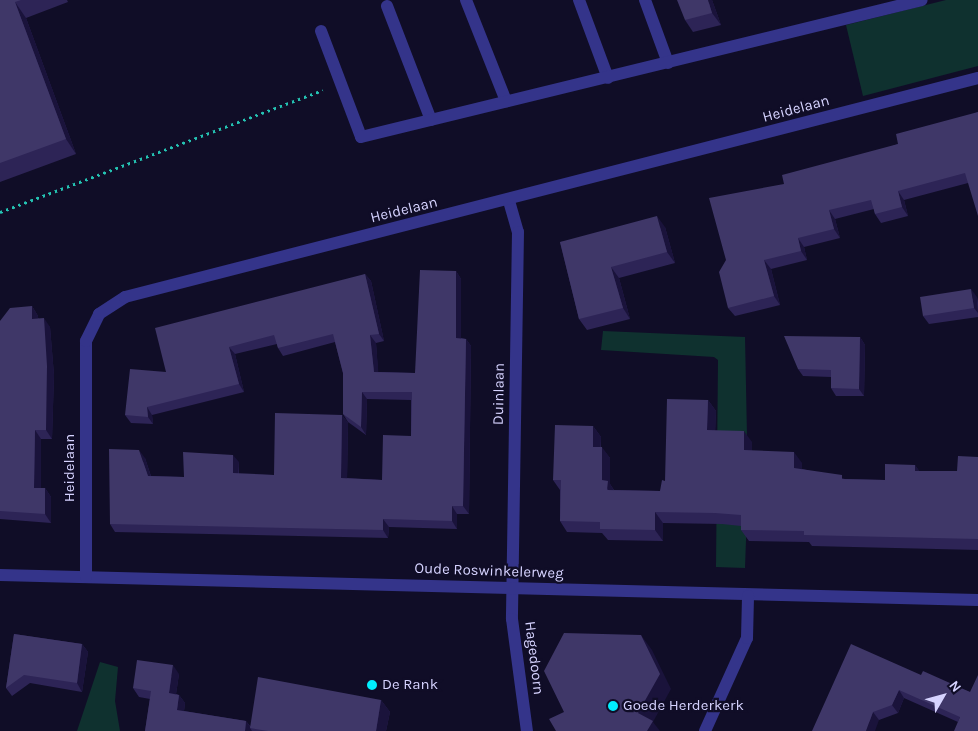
<!DOCTYPE html>
<style>
body{margin:0}
#map{position:relative;width:978px;height:731px;overflow:hidden;background:#100d27;font-family:Karla,sans-serif}
div>[style]{position:absolute}
.green>*{inset:0;background:#0f312f}
.path>*{height:3px;margin-top:-1.5px;transform-origin:0;background:repeating-linear-gradient(90deg,#24c2b2 0 2.5px,transparent 0 6.5px)}
.minor>*{height:12px;margin:-6px;padding:0 6px;transform-origin:6px;border-radius:6px;background:#34348a}
.wall>*{inset:0;background:#2d2456}
.shaded-wall>*{inset:0;background:#1a133b}
.building>*{inset:0;background:#3f3768}
.dots>*{width:14px;height:14px;translate:-50% -50%;box-sizing:border-box;border:2px solid #100d27;border-radius:50%}
span{translate:-50% -50%;white-space:nowrap;text-align:center;line-height:1.15;-webkit-text-stroke:4.5px #100d27;paint-order:stroke}
.street-label{font-size:15px;color:#d6d3ff}
.poi-label{font-size:15px;color:#d6d3ff}
.left{translate:0 -50%;text-align:left}
.north{position:absolute;left:918px;top:671px;width:50px;height:50px;-webkit-text-stroke:4px #100d27;paint-order:stroke;rotate:52deg;font-size:14px;font-weight:700;line-height:20px;text-align:center;color:#d6d3ff}
.north::after{content:'';display:block;margin:auto;width:18px;height:22px;background:#d6d3ff;clip-path:polygon(50% 0,100% 100%,50% 72%,0 100%)}
</style>
<div id="map">
<div class="green">
<i style="clip-path:polygon(946px 0,978px 0,978px 66px,863px 96px,846px 25px)"></i>
<i style="clip-path:polygon(603px 331px,745px 337px,748px 485px,745px 568px,716px 567px,718px 360px,714px 357px,601px 350px)"></i>
<i style="clip-path:polygon(100px 662px,118px 667px,115px 701px,120px 731px,77px 731px)"></i>
</div>
<div class="path">
<i style="left:0;top:212px;width:345px;rotate:-20.7deg"></i>
</div>
<div class="minor">
<i style="left:466px;top:0;width:109px;rotate:68.4deg"></i>
<i style="left:579px;top:0;width:83px;rotate:69.6deg"></i>
<i style="left:645px;top:0;width:67px;rotate:69.9deg"></i>
<i style="left:387px;top:6px;width:122px;rotate:68.9deg"></i>
<i style="left:321px;top:31px;width:113px;rotate:69.3deg"></i>
<i style="left:361px;top:137px;width:577px;rotate:-13.72deg"></i>
<i style="left:509px;top:201px;width:32px;rotate:74deg"></i>
<i style="left:518px;top:232px;width:387px;rotate:90.9deg"></i>
<i style="left:512px;top:619px;width:113px;rotate:82.4deg"></i>
<i style="left:0;top:575px;width:978px;rotate:1.46deg"></i>
<i style="left:86px;top:577px;width:236px;rotate:-90deg"></i>
<i style="left:86px;top:341px;width:30px;rotate:-64deg"></i>
<i style="left:99px;top:314px;width:31px;rotate:-33deg"></i>
<i style="left:125px;top:297px;width:881px;rotate:-14.4deg"></i>
<i style="left:705px;top:731px;width:102px;rotate:-65.7deg"></i>
<i style="left:747px;top:638px;width:42px;rotate:-88.6deg"></i>
</div>
<div class="wall">
<i style="clip-path:polygon(0 0,67px 0,68px 2px,26px 18px,76px 154px,0 182px)"></i>
<i style="clip-path:polygon(712px 0,721px 25px,693px 32px,685px 20px)"></i>
<i style="clip-path:polygon(978px 112px,968px 183px,904px 200px,908px 216px,881px 223px,875px 214px,874px 209px,835px 219px,840px 238px,804px 247px,807px 260px,771px 269px,780px 305px,735px 316px,728px 308px,784px 184px,898px 144px)"></i>
<i style="clip-path:polygon(665px 227px,675px 263px,619px 278px,630px 319px,587px 330px,579px 319px,560px 242px)"></i>
<i style="clip-path:polygon(456px 271px,461px 279px,461px 338px,466px 339px,471px 346px,469px 514px,457px 514px,457px 529px,389px 527px,388px 538px,115px 532px,110px 524px,145px 458px,151px 476px,184px 477px,239px 462px,239px 474px,274px 475px,342px 415px,348px 423px,347px 478px,382px 480px,411px 436px,411px 400px,367px 399px,366px 435px,348px 422px,343px 414px,343px 373px,335px 342px,283px 356px,278px 348px,277px 344px,235px 354px,244px 392px,152px 415px,153px 424px,131px 423px,125px 415px,166px 372px,365px 274px,371px 281px,384px 341px,376px 343px,378px 372px,415px 373px)"></i>
<i style="clip-path:polygon(977px 297px,978px 303px,978px 317px,929px 324px,923px 316px)"></i>
<i style="clip-path:polygon(32px 306px,38px 316px,38px 318px,50px 327px,54px 375px,52px 439px,41px 439px,41px 488px,45px 488px,51px 497px,51px 523px,0 519px,0 321px)"></i>
<i style="clip-path:polygon(860px 337px,865px 345px,864px 396px,836px 396px,831px 388px,831px 377px,803px 376px,798px 369px)"></i>
<i style="clip-path:polygon(708px 400px,716px 411px,715px 431px,752px 442px,752px 451px,802px 463px,802px 469px,845px 479px,885px 480px,915px 465px,919px 471px,957px 471px,978px 457px,978px 550px,812px 546px,809px 542px,749px 541px,741px 530px,741px 526px,722px 524px,663px 523px,663px 541px,608px 540px,602px 533px,567px 532px,560px 521px,560px 490px,553px 480px,593px 426px,601px 437px,601px 447px,610px 458px,610px 484px,614px 490px,660px 491px)"></i>
<i style="clip-path:polygon(14px 634px,82px 644px,88px 652px,82px 692px,30px 683px,12px 696px,6px 688px)"></i>
<i style="clip-path:polygon(179px 674px,176px 694px,179px 695px,185px 703px,184px 711px,246px 721px,250px 726px,381px 700px,390px 712px,386px 731px,145px 731px,150px 699px,139px 697px,133px 688px)"></i>
<i style="clip-path:polygon(921px 675px,970px 692px,958px 722px,904px 698px,898px 713px,879px 720px,812px 731px)"></i>
</div>
<div class="shaded-wall">
<i style="clip-path:polygon(708px 0,712px 0,721px 25px,712px 13px)"></i>
<i style="clip-path:polygon(15px 2px,26px 18px,76px 154px,66px 139px)"></i>
<i style="clip-path:polygon(898px 191px,904px 200px,908px 216px,902px 207px)"></i>
<i style="clip-path:polygon(829px 210px,835px 219px,840px 238px,834px 229px)"></i>
<i style="clip-path:polygon(657px 216px,665px 227px,675px 263px,667px 252px)"></i>
<i style="clip-path:polygon(798px 238px,804px 247px,807px 260px,801px 251px)"></i>
<i style="clip-path:polygon(764px 260px,771px 269px,780px 305px,774px 296px)"></i>
<i style="clip-path:polygon(611px 267px,619px 278px,630px 319px,623px 308px)"></i>
<i style="clip-path:polygon(456px 271px,461px 279px,461px 346px,456px 338px)"></i>
<i style="clip-path:polygon(365px 274px,371px 281px,384px 341px,379px 334px)"></i>
<i style="clip-path:polygon(971px 289px,977px 297px,978px 313px,974px 308px)"></i>
<i style="clip-path:polygon(32px 306px,38px 316px,39px 328px,32px 319px)"></i>
<i style="clip-path:polygon(44px 318px,50px 327px,54px 375px,52px 439px,46px 430px)"></i>
<i style="clip-path:polygon(370px 335px,376px 343px,379px 380px,374px 372px)"></i>
<i style="clip-path:polygon(860px 337px,865px 345px,864px 396px,859px 389px)"></i>
<i style="clip-path:polygon(466px 339px,471px 346px,469px 514px,463px 506px)"></i>
<i style="clip-path:polygon(229px 347px,235px 354px,244px 392px,239px 384px)"></i>
<i style="clip-path:polygon(362px 392px,367px 399px,366px 435px,361px 427px)"></i>
<i style="clip-path:polygon(708px 400px,716px 411px,715px 442px,707px 430px)"></i>
<i style="clip-path:polygon(147px 407px,152px 415px,153px 424px,148px 417px)"></i>
<i style="clip-path:polygon(342px 415px,348px 423px,347px 486px,341px 478px)"></i>
<i style="clip-path:polygon(593px 426px,601px 437px,600px 458px,593px 447px)"></i>
<i style="clip-path:polygon(35px 430px,41px 439px,41px 497px,34px 488px)"></i>
<i style="clip-path:polygon(744px 431px,752px 442px,752px 462px,744px 450px)"></i>
<i style="clip-path:polygon(602px 447px,610px 458px,610px 484px,615px 492px,615px 501px,602px 480px)"></i>
<i style="clip-path:polygon(139px 450px,145px 458px,153px 483px,148px 476px)"></i>
<i style="clip-path:polygon(794px 452px,802px 463px,802px 479px,794px 468px)"></i>
<i style="clip-path:polygon(233px 455px,239px 462px,238px 481px,233px 473px)"></i>
<i style="clip-path:polygon(915px 465px,923px 476px,915px 471px)"></i>
<i style="clip-path:polygon(45px 488px,51px 497px,51px 523px,45px 514px)"></i>
<i style="clip-path:polygon(452px 506px,457px 514px,457px 529px,452px 521px)"></i>
<i style="clip-path:polygon(655px 512px,663px 523px,663px 541px,655px 530px)"></i>
<i style="clip-path:polygon(383px 519px,389px 527px,388px 538px,383px 530px)"></i>
<i style="clip-path:polygon(641px 635px,652px 650px,671px 689px,653px 722px,660px 731px,647px 731px,638px 713px)"></i>
<i style="clip-path:polygon(82px 644px,88px 652px,82px 692px,77px 683px)"></i>
<i style="clip-path:polygon(173px 665px,179px 674px,175px 701px,169px 693px)"></i>
<i style="clip-path:polygon(899px 690px,904px 698px,898px 713px,892px 705px)"></i>
<i style="clip-path:polygon(179px 695px,185px 703px,183px 719px,177px 710px)"></i>
<i style="clip-path:polygon(381px 700px,390px 712px,386px 731px,376px 731px)"></i>
<i style="clip-path:polygon(873px 712px,879px 720px,875px 731px,866px 731px)"></i>
<i style="clip-path:polygon(246px 721px,251px 728px,250px 728px,252px 731px,245px 731px)"></i>
</div>
<div class="building">
<i style="clip-path:polygon(0 0,21px 0,15px 2px,66px 139px,0 163px)"></i>
<i style="clip-path:polygon(677px 0,708px 0,712px 13px,685px 20px)"></i>
<i style="clip-path:polygon(978px 112px,978px 216px,965px 173px,898px 191px,902px 207px,875px 214px,871px 200px,829px 210px,834px 229px,798px 238px,801px 251px,764px 260px,774px 296px,728px 308px,719px 272px,726px 260px,709px 198px,784px 184px,782px 175px,898px 144px,896px 134px)"></i>
<i style="clip-path:polygon(657px 216px,667px 252px,611px 267px,623px 308px,579px 319px,560px 242px)"></i>
<i style="clip-path:polygon(420px 270px,456px 271px,456px 338px,466px 339px,463px 506px,452px 506px,452px 521px,383px 519px,383px 530px,110px 524px,109px 449px,139px 450px,148px 476px,184px 477px,183px 452px,233px 455px,233px 473px,274px 475px,275px 413px,342px 415px,341px 478px,382px 480px,383px 435px,411px 436px,412px 392px,362px 392px,361px 427px,343px 414px,343px 373px,333px 334px,278px 348px,274px 335px,229px 347px,239px 384px,147px 407px,148px 417px,125px 415px,130px 369px,166px 372px,155px 328px,365px 274px,379px 334px,370px 335px,374px 372px,415px 373px)"></i>
<i style="clip-path:polygon(971px 289px,974px 308px,923px 316px,920px 297px)"></i>
<i style="clip-path:polygon(32px 306px,32px 319px,44px 318px,47px 366px,46px 430px,35px 430px,34px 488px,45px 488px,45px 514px,0 511px,0 321px,10px 308px)"></i>
<i style="clip-path:polygon(784px 336px,860px 337px,859px 389px,831px 388px,831px 370px,798px 369px)"></i>
<i style="clip-path:polygon(667px 399px,708px 400px,707px 430px,744px 431px,744px 450px,794px 452px,794px 468px,842px 475px,842px 479px,885px 480px,885px 464px,915px 465px,915px 471px,957px 471px,958px 456px,978px 457px,978px 539px,804px 535px,804px 531px,741px 530px,741px 515px,715px 513px,655px 512px,655px 530px,600px 529px,600px 522px,560px 521px,561px 480px,553px 480px,555px 425px,593px 426px,593px 447px,602px 447px,602px 480px,608px 481px,607px 490px,660px 491px,662px 480px,665px 481px)"></i>
<i style="clip-path:polygon(564px 633px,641px 635px,660px 674px,638px 713px,653px 721px,647px 731px,556px 731px,549px 719px,564px 712px,544px 671px)"></i>
<i style="clip-path:polygon(14px 634px,82px 644px,77px 683px,24px 675px,6px 688px)"></i>
<i style="clip-path:polygon(851px 644px,921px 675px,923px 671px,970px 692px,978px 675px,978px 731px,954px 731px,960px 717px,899px 690px,892px 705px,873px 712px,866px 731px,812px 731px)"></i>
<i style="clip-path:polygon(137px 660px,173px 665px,169px 693px,179px 695px,177px 710px,246px 721px,245px 731px,145px 731px,151px 691px,133px 688px)"></i>
<i style="clip-path:polygon(258px 677px,381px 700px,376px 731px,268px 731px,250px 728px)"></i>
</div>
<div class="dots">
<i style="left:372px;top:685px;background:#00eefe"></i>
<i style="left:613px;top:706px;background:#00eefe"></i>
</div>
<div class="street-label">
<span style="left:796px;top:109px;rotate:-15deg">Heidelaan</span>
<span style="left:404px;top:210px;rotate:-14deg">Heidelaan</span>
<span style="left:499px;top:394px;rotate:-89deg">Duinlaan</span>
<span style="left:70px;top:468px;rotate:-90deg">Heidelaan</span>
<span style="left:489px;top:571px;rotate:2deg">Oude Roswinkelerweg</span>
<span style="left:534px;top:658px;rotate:83deg">Hagedoorn</span>
</div>
<div class="poi-label">
<span class="left" style="left:382px;top:685px">De Rank</span>
<span class="left" style="left:623px;top:706px">Goede Herderkerk</span>
</div>
<div class="north">N</div>
</div>
